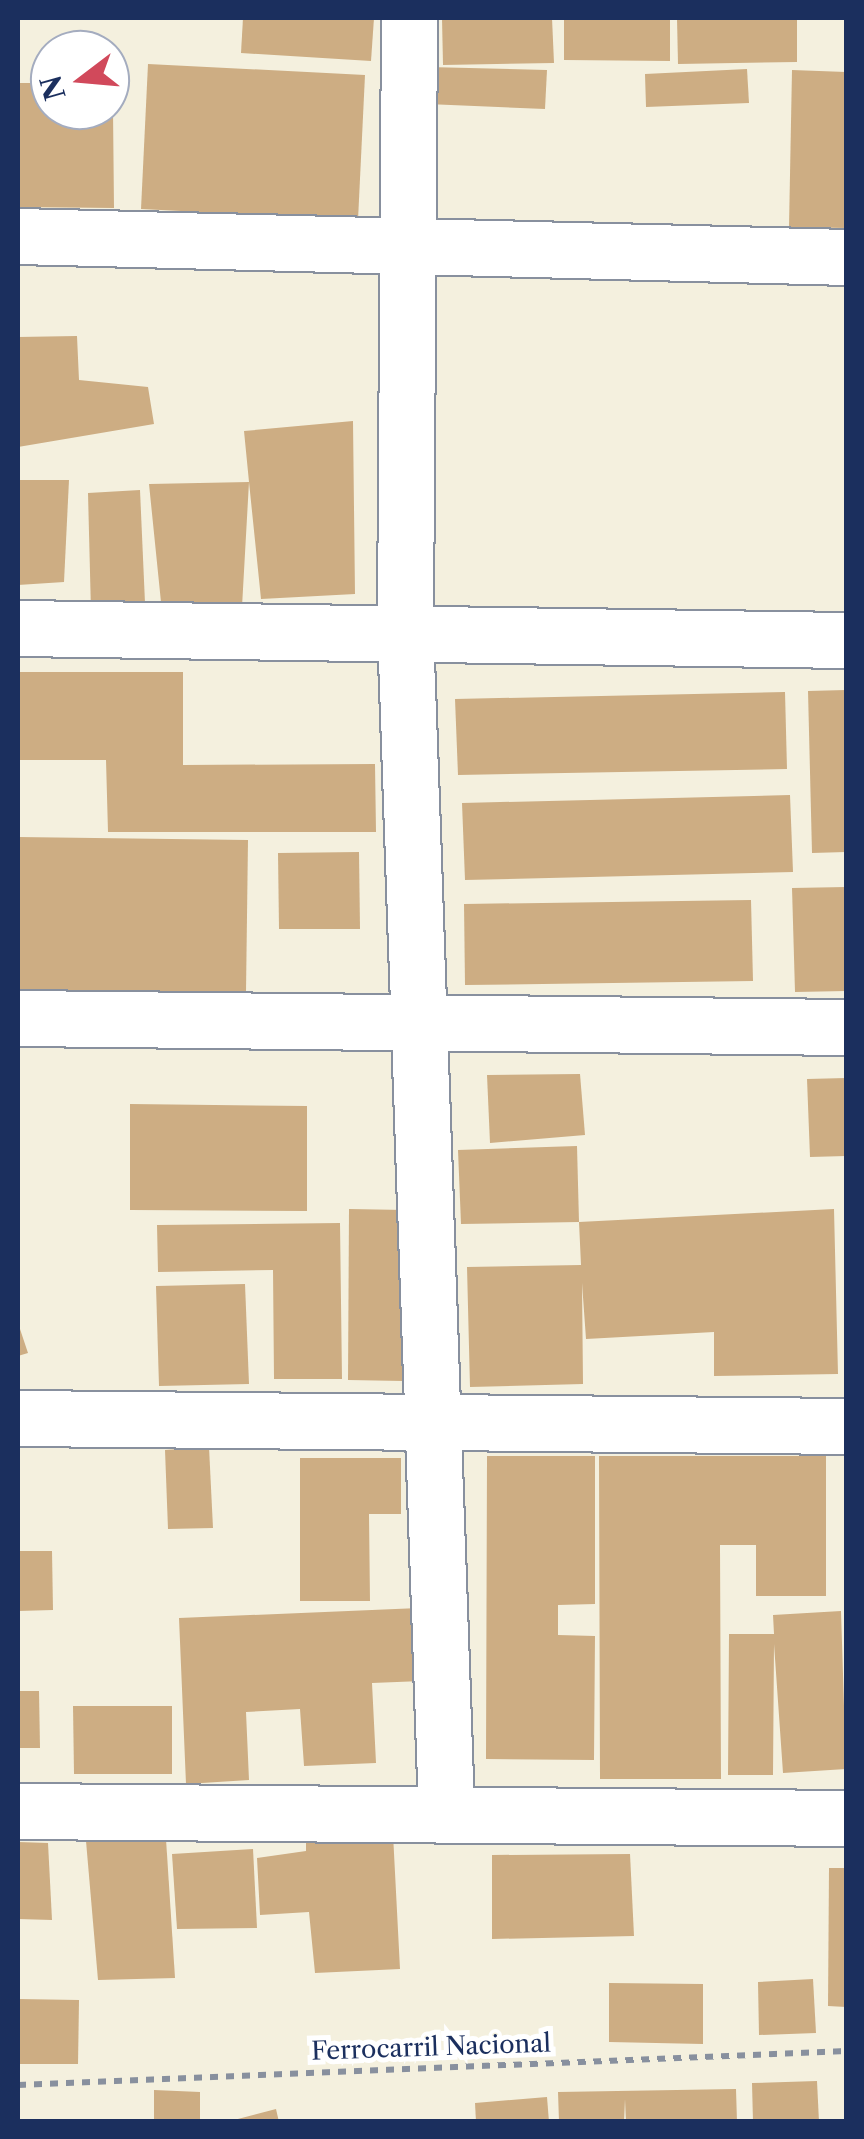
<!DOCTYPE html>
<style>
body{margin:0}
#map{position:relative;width:864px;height:2139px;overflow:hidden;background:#f4f0de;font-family:"Libre Caslon Text",serif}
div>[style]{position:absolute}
.building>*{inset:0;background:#cdad83}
.path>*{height:6px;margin-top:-3px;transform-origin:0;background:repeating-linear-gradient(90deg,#88909e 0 8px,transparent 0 16px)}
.roads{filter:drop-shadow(2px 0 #88909e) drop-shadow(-2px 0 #88909e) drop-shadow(0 2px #88909e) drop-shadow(0 -2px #88909e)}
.street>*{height:55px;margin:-27.5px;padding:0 27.5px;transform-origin:27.5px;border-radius:27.5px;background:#fff}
span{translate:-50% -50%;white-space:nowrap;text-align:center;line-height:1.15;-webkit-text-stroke:10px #fff;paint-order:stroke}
.street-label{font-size:25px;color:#1b2f5e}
.frame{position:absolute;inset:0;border:20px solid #1b2f5e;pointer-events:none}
.north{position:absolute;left:30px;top:30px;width:100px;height:100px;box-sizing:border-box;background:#fff;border:2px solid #a4acbf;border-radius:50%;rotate:254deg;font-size:28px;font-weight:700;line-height:40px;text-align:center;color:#1b2f5e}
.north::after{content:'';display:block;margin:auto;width:35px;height:45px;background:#d1495b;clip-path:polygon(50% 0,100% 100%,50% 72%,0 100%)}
</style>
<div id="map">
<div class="building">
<i style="clip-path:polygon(243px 18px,374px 18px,371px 61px,241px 53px)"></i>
<i style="clip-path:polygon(442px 18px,552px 18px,554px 63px,443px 65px)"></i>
<i style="clip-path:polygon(564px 18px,670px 18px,670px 61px,564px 60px)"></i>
<i style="clip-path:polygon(677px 18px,797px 18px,797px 62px,678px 64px)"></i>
<i style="clip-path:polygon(148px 64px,365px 75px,358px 220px,141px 209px)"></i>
<i style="clip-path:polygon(428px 67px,547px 70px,545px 109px,427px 104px)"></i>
<i style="clip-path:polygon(747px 69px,749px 103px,646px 107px,645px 74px)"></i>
<i style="clip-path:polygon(792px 70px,846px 72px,846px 228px,789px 227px)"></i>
<i style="clip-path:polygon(18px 83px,50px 83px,50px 110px,113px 110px,114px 208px,18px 207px)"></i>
<i style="clip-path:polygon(77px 336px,79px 380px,148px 387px,154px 424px,18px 447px,18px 337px)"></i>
<i style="clip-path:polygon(353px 421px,355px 594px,261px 599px,249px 482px,242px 607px,162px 612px,149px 484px,249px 482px,244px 431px)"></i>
<i style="clip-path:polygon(18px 480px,69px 480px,64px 582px,18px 585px)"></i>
<i style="clip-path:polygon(140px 490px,145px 603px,91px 612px,88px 493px)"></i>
<i style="clip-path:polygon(18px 672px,183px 672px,183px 765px,375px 764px,376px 832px,108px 832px,106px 760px,18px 760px)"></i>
<i style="clip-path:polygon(846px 690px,846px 852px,812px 853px,808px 691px)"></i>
<i style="clip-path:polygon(785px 692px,787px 769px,458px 775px,455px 699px)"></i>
<i style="clip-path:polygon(790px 795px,793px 872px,465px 880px,462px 803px)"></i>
<i style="clip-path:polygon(18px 837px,248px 840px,246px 992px,18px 991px)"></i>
<i style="clip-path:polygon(359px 852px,360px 929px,279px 929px,278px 853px)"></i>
<i style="clip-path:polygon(846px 887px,846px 991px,795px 992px,792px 888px)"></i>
<i style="clip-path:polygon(751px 900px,753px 981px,465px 985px,464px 904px)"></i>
<i style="clip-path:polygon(580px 1074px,585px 1135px,490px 1143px,487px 1075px)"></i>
<i style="clip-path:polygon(846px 1078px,846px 1156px,810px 1157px,807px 1079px)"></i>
<i style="clip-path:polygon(130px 1104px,307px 1106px,307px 1211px,130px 1210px)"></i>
<i style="clip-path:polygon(577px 1146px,579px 1222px,461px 1224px,458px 1150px)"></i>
<i style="clip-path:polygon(349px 1209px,405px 1210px,403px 1381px,348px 1380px)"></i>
<i style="clip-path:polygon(834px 1209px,838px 1374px,714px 1376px,714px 1332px,586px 1339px,582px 1283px,583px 1384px,470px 1387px,467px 1267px,581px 1265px,579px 1222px)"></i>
<i style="clip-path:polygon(340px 1223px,342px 1379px,274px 1379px,273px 1270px,158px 1272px,157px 1225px)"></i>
<i style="clip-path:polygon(245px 1284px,249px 1384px,159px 1386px,156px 1286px)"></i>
<i style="clip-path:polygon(18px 1323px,28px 1353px,18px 1356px)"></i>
<i style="clip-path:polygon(209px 1447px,213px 1528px,168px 1529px,165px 1450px)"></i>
<i style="clip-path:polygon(487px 1456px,595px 1456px,595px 1604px,558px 1605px,558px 1635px,595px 1636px,594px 1760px,486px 1759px)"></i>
<i style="clip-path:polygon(599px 1456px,826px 1456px,826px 1596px,756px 1596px,756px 1545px,720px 1545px,721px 1779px,600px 1779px)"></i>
<i style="clip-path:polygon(300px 1458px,401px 1458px,401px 1514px,369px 1514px,370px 1601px,300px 1601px)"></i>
<i style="clip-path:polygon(18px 1551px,52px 1551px,53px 1610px,18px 1611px)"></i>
<i style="clip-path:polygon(419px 1608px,422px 1681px,372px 1683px,376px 1763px,304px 1766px,300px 1709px,246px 1712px,249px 1780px,186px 1784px,179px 1618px)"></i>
<i style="clip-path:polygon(841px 1611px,846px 1769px,783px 1773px,774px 1644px,773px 1775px,728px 1775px,729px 1634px,774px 1634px,773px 1615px)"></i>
<i style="clip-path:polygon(18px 1691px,39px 1691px,40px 1748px,18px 1748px)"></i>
<i style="clip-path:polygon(73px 1706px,172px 1706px,172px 1774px,74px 1774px)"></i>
<i style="clip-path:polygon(306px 1834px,393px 1834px,400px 1969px,315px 1973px,309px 1912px,260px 1915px,257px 1858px,306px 1851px)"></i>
<i style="clip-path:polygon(166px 1839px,175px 1978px,98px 1980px,86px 1841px)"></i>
<i style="clip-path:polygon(18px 1842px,48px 1843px,52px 1920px,18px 1919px)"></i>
<i style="clip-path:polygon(253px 1849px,257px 1928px,177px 1929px,172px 1854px)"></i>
<i style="clip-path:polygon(630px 1854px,634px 1936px,492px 1939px,492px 1855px)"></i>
<i style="clip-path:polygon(829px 1868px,846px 1868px,846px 2007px,828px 2006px)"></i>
<i style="clip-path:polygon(813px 1979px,816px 2033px,759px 2035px,758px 1982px)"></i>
<i style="clip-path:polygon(609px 1983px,703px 1984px,703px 2044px,609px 2042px)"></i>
<i style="clip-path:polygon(18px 1999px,79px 2000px,78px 2064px,18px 2064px)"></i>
<i style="clip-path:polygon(817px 2081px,819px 2122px,753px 2122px,752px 2083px)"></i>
<i style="clip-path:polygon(736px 2089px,737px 2122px,626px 2122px,625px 2099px,624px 2122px,559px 2122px,558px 2092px)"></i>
<i style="clip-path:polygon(154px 2090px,200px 2092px,200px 2122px,154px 2122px)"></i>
<i style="clip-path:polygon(547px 2097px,549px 2122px,476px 2122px,475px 2103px)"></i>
<i style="clip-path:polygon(276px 2109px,279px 2122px,234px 2122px,234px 2120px)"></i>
</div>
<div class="path">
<i style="left:18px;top:2085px;width:829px;rotate:-2.35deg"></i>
</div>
<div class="roads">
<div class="street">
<i style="left:409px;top:18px;width:611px;rotate:90.38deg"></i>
<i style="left:405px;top:629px;width:1183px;rotate:88.01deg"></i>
<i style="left:18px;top:236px;width:828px;rotate:1.45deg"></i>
<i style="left:18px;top:628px;width:828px;rotate:0.83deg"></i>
<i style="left:18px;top:1018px;width:828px;rotate:0.62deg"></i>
<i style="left:18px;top:1418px;width:828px;rotate:0.55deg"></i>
<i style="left:18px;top:1811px;width:828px;rotate:0.48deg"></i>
</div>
</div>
<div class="street-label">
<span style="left:431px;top:2048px;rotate:-2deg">Ferrocarril Nacional</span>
</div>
<div class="frame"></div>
<div class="north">N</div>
</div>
